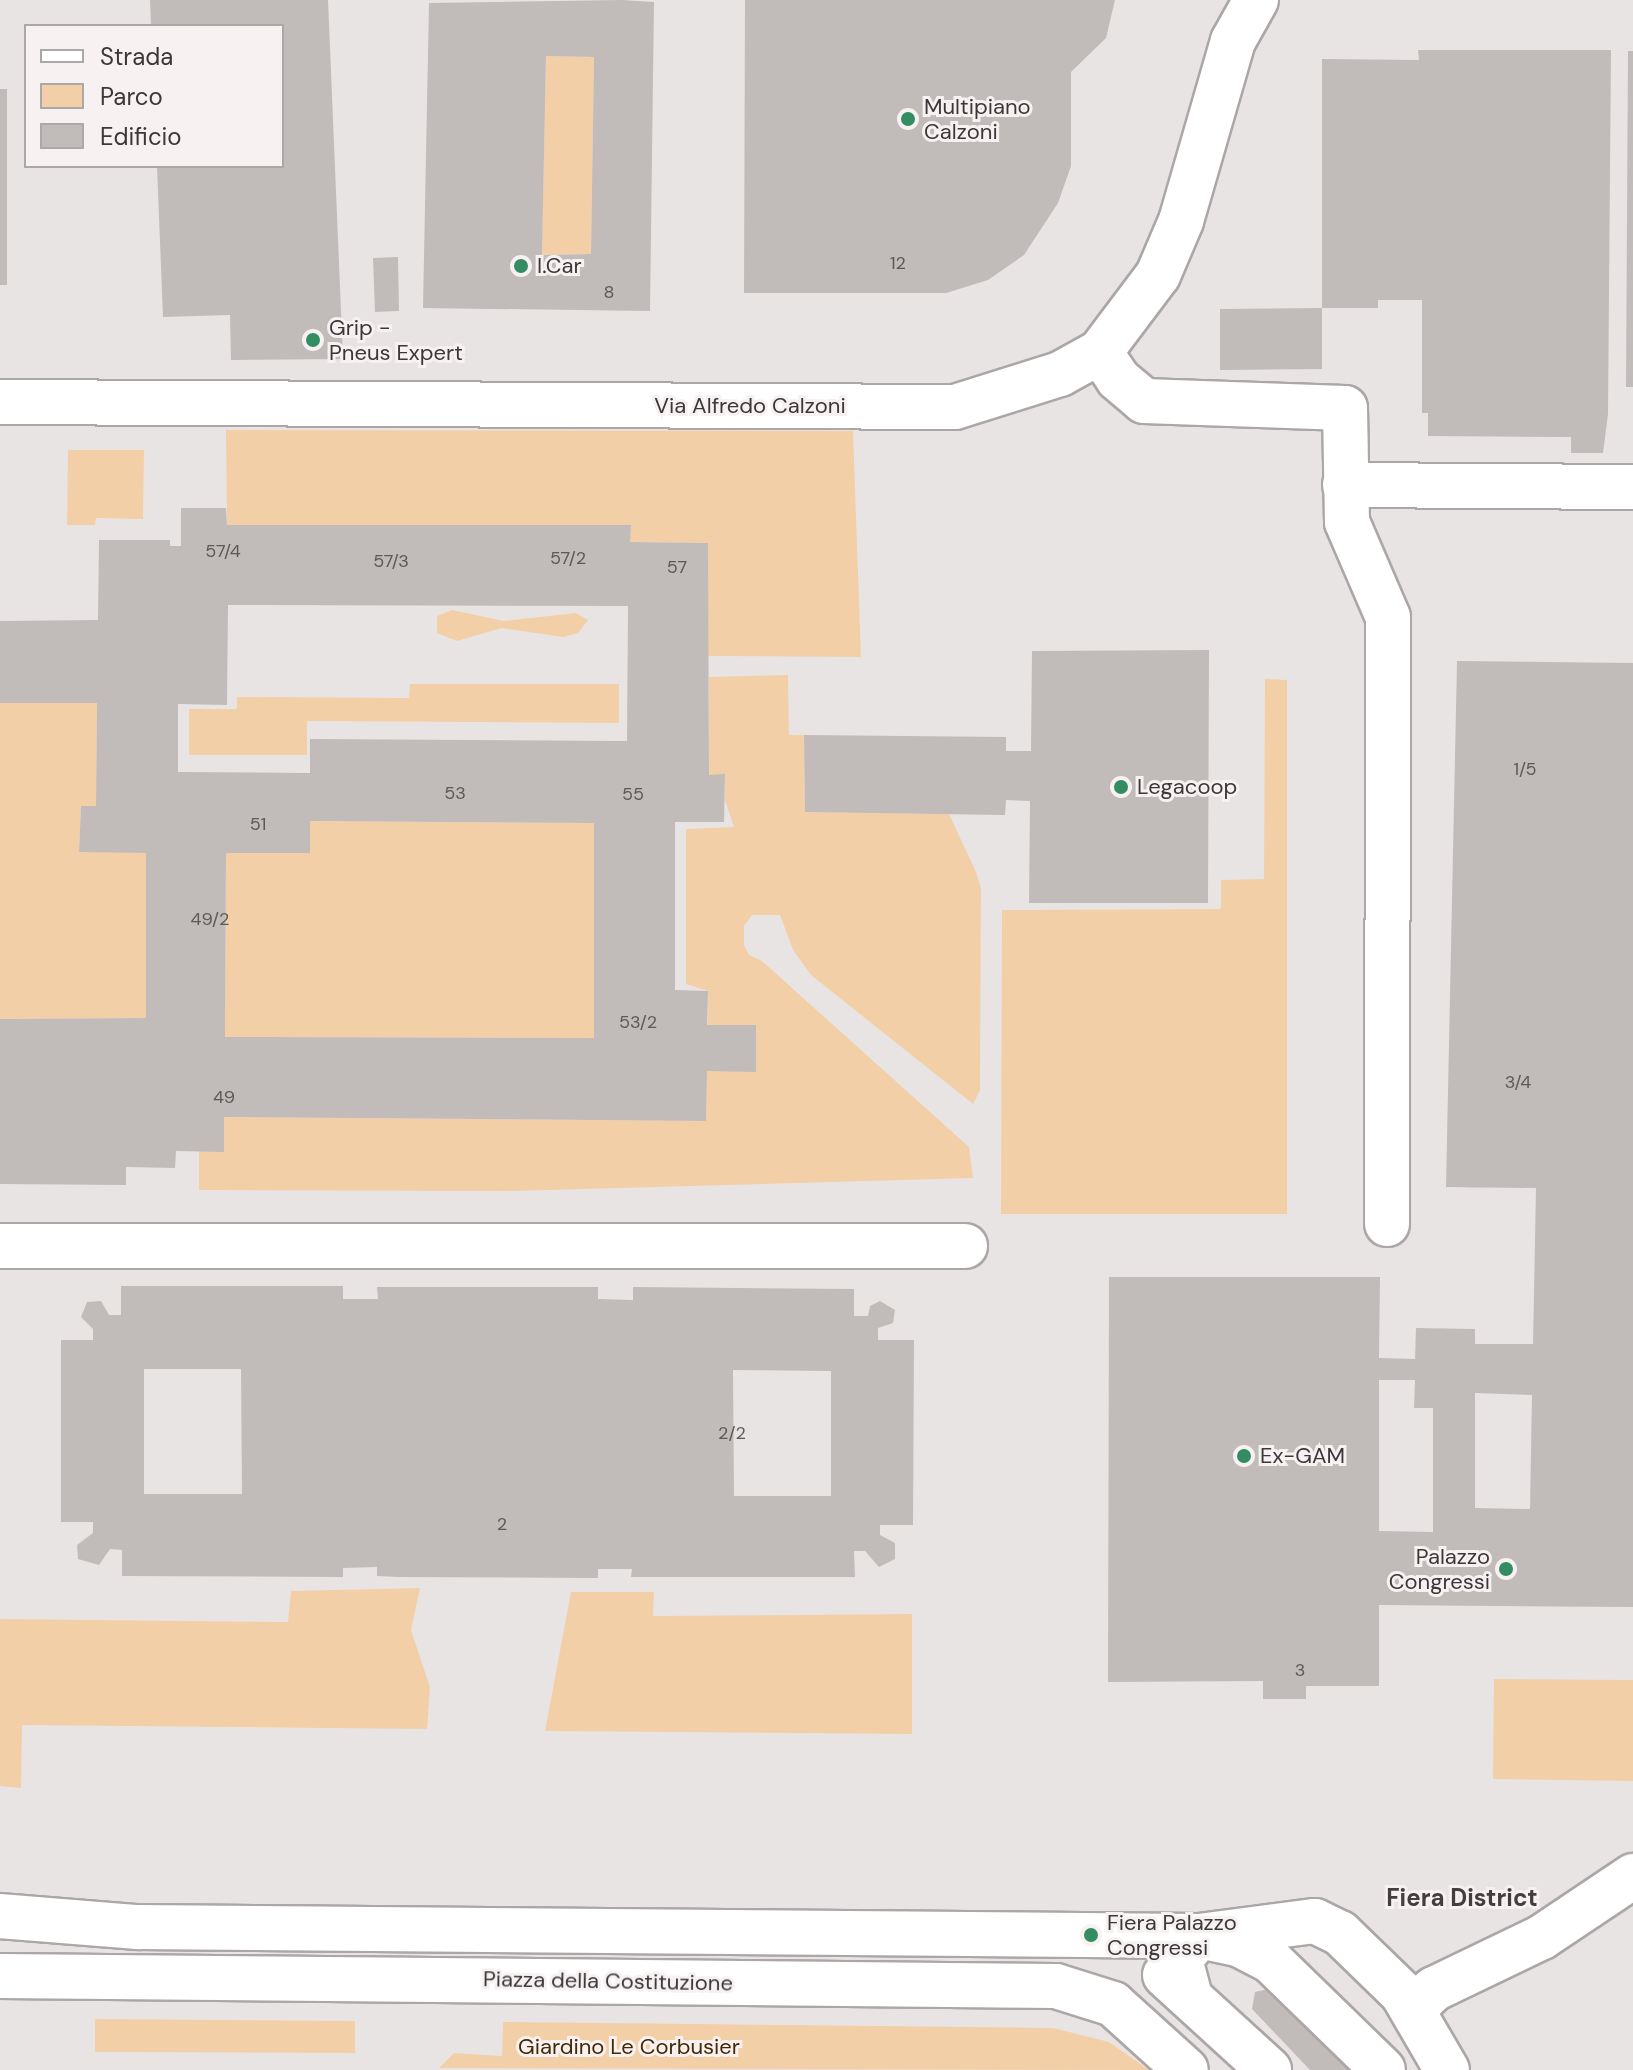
<!DOCTYPE html>
<style>
body{margin:0}
#map{position:relative;width:1633px;height:2070px;overflow:hidden;background:#e9e4e4;font-family:"DM Sans",sans-serif}
div>[style]{position:absolute}
.green>*{inset:0;background:#f3cfa7}
.building>*{inset:0;background:#c1bbba}
.roads{filter:drop-shadow(2px 0 #aca6a7) drop-shadow(-2px 0 #aca6a7) drop-shadow(0 2px #aca6a7) drop-shadow(0 -2px #aca6a7)}
.minor>*{height:44px;margin:-22px;padding:0 22px;transform-origin:22px;border-radius:22px;background:#fff}
.dots>*{width:22px;height:22px;translate:-50% -50%;box-sizing:border-box;border:4px solid #f7f1f2;border-radius:50%}
span{translate:-50% -50%;white-space:nowrap;text-align:center;line-height:1.15;-webkit-text-stroke:6px #f7f1f2;paint-order:stroke}
.number-label{font-size:18px;color:#5c5959}
.number-label span{-webkit-text-stroke-width:0}
.poi-label{font-size:22px;color:#3b3839}
.left{translate:0 -50%;text-align:left}
.right{translate:-100% -50%;text-align:right}
.street-label{font-size:22px;color:#3b3839}
.park-label{font-size:22px;color:#442904}
.neighbourhood-label{font-size:24px;color:#433e3f;font-weight:700}
.legend{position:absolute;left:24px;top:24px;width:260px;height:144px;box-sizing:border-box;background:#f7f1f2;border:2px solid #aca7a8;margin:0;padding:10px 14px;list-style:none;font-size:24px;color:#3b3839}
.legend li{display:flex;align-items:center;gap:16px;height:40px}
.legend b{width:40px;border:2px solid #aca7a8}
</style>
<div id="map">
<div class="green">
<i style="clip-path:polygon(546px 56px,594px 57px,591px 254px,542px 255px)"></i>
<i style="clip-path:polygon(226px 430px,853px 431px,861px 657px,708px 656px,708px 543px,630px 542px,630px 525px,227px 525px)"></i>
<i style="clip-path:polygon(68px 450px,144px 450px,143px 519px,96px 518px,95px 525px,67px 525px)"></i>
<i style="clip-path:polygon(452px 610px,504px 621px,576px 613px,588px 620px,578px 633px,563px 637px,502px 628px,457px 641px,437px 633px,437px 616px)"></i>
<i style="clip-path:polygon(788px 675px,789px 735px,804px 735px,805px 812px,949px 814px,976px 872px,981px 889px,980px 1090px,973px 1104px,811px 975px,793px 950px,780px 915px,752px 915px,744px 926px,744px 945px,749px 955px,762px 961px,969px 1147px,973px 1178px,513px 1191px,199px 1190px,199px 1151px,224px 1151px,224px 1117px,706px 1121px,708px 991px,686px 984px,686px 829px,734px 827px,725px 800px,725px 775px,709px 775px,709px 677px)"></i>
<i style="clip-path:polygon(1265px 679px,1287px 680px,1287px 1214px,1001px 1214px,1002px 910px,1221px 909px,1221px 880px,1264px 879px)"></i>
<i style="clip-path:polygon(410px 684px,619px 684px,619px 723px,307px 721px,307px 755px,189px 755px,189px 709px,237px 709px,237px 697px,409px 698px)"></i>
<i style="clip-path:polygon(0 703px,97px 703px,96px 806px,81px 806px,79px 851px,146px 853px,146px 1018px,0 1019px)"></i>
<i style="clip-path:polygon(310px 821px,594px 823px,594px 1038px,225px 1037px,226px 853px,309px 853px)"></i>
<i style="clip-path:polygon(420px 1588px,411px 1630px,430px 1687px,427px 1729px,22px 1725px,21px 1788px,0 1786px,0 1619px,288px 1622px,291px 1591px)"></i>
<i style="clip-path:polygon(571px 1592px,654px 1592px,653px 1616px,912px 1614px,912px 1734px,545px 1731px)"></i>
<i style="clip-path:polygon(1494px 1679px,1633px 1680px,1633px 1781px,1493px 1779px)"></i>
<i style="clip-path:polygon(95px 2019px,355px 2021px,355px 2053px,95px 2052px)"></i>
<i style="clip-path:polygon(503px 2022px,1053px 2028px,1109px 2042px,1149px 2070px,439px 2068px,454px 2053px,502px 2056px)"></i>
</div>
<div class="building">
<i style="clip-path:polygon(150px 0,328px 0,343px 359px,231px 360px,230px 315px,163px 317px,157px 166px,282px 166px,282px 26px,151px 26px)"></i>
<i style="clip-path:polygon(evenodd,622px 0,654px 2px,650px 311px,423px 308px,429px 3px,622px 0,546px 56px,594px 57px,591px 254px,542px 255px,546px 56px)"></i>
<i style="clip-path:polygon(745px 0,1115px 0,1106px 38px,1071px 72px,1071px 166px,1058px 203px,1024px 255px,988px 280px,946px 293px,744px 293px)"></i>
<i style="clip-path:polygon(1418px 50px,1611px 50px,1608px 414px,1603px 453px,1571px 453px,1571px 437px,1428px 436px,1428px 413px,1422px 413px,1422px 300px,1378px 300px,1378px 308px,1322px 308px,1322px 369px,1220px 370px,1220px 309px,1322px 308px,1322px 59px,1419px 60px)"></i>
<i style="clip-path:polygon(1628px 51px,1633px 51px,1633px 387px,1626px 387px)"></i>
<i style="clip-path:polygon(0 89px,7px 89px,7px 285px,0 285px)"></i>
<i style="clip-path:polygon(398px 257px,399px 311px,375px 312px,373px 258px)"></i>
<i style="clip-path:polygon(evenodd,181px 508px,226px 508px,227px 525px,631px 525px,630px 542px,708px 543px,709px 775px,725px 774px,724px 822px,675px 822px,675px 990px,708px 991px,707px 1025px,756px 1025px,756px 1072px,707px 1071px,706px 1121px,224px 1117px,224px 1152px,176px 1151px,175px 1168px,126px 1167px,126px 1185px,0 1184px,0 1019px,146px 1018px,146px 853px,79px 852px,81px 806px,96px 806px,97px 703px,0 703px,0 621px,98px 620px,99px 540px,170px 540px,170px 546px,181px 546px,181px 508px,228px 605px,628px 606px,627px 741px,310px 739px,310px 773px,178px 772px,178px 704px,227px 705px,228px 605px,181px 508px,310px 821px,594px 823px,594px 1038px,225px 1037px,226px 853px,310px 853px,310px 821px)"></i>
<i style="clip-path:polygon(1209px 650px,1208px 903px,1029px 903px,1030px 801px,1006px 800px,1005px 815px,805px 812px,804px 735px,1006px 737px,1006px 751px,1031px 751px,1032px 651px)"></i>
<i style="clip-path:polygon(evenodd,1457px 661px,1633px 663px,1633px 1607px,1379px 1605px,1379px 1686px,1306px 1686px,1306px 1699px,1263px 1699px,1263px 1681px,1108px 1682px,1109px 1277px,1380px 1277px,1379px 1358px,1415px 1359px,1416px 1328px,1475px 1329px,1475px 1344px,1533px 1344px,1536px 1188px,1446px 1187px,1457px 661px,1379px 1380px,1415px 1380px,1414px 1408px,1433px 1408px,1433px 1532px,1379px 1531px,1379px 1380px,1457px 661px,1475px 1393px,1532px 1395px,1530px 1509px,1475px 1508px,1475px 1393px)"></i>
<i style="clip-path:polygon(evenodd,121px 1286px,343px 1286px,343px 1299px,378px 1299px,377px 1287px,598px 1287px,598px 1299px,633px 1300px,633px 1287px,854px 1289px,854px 1316px,868px 1316px,870px 1306px,880px 1301px,895px 1310px,893px 1323px,878px 1328px,878px 1340px,914px 1340px,913px 1525px,880px 1525px,880px 1535px,895px 1543px,895px 1559px,879px 1567px,865px 1551px,854px 1551px,855px 1577px,631px 1577px,632px 1569px,598px 1569px,598px 1578px,399px 1577px,377px 1576px,377px 1567px,343px 1568px,343px 1577px,122px 1576px,122px 1550px,110px 1549px,99px 1565px,78px 1559px,77px 1545px,93px 1533px,93px 1522px,61px 1522px,61px 1340px,93px 1340px,93px 1329px,81px 1317px,87px 1302px,101px 1301px,109px 1315px,121px 1315px,121px 1286px,144px 1369px,241px 1369px,242px 1494px,144px 1494px,144px 1369px,121px 1286px,733px 1370px,831px 1371px,831px 1496px,734px 1496px,733px 1370px)"></i>
<i style="clip-path:polygon(1273px 1988px,1353px 2070px,1310px 2070px,1252px 2009px,1255px 1992px)"></i>
</div>
<div class="roads">
<div class="minor">
<i style="left:1100px;top:352px;width:32px;rotate:56deg"></i>
<i style="left:1118px;top:379px;width:34px;rotate:40deg"></i>
<i style="left:1144px;top:401px;width:201px;rotate:2deg"></i>
<i style="left:1345px;top:408px;width:114px;rotate:89deg"></i>
<i style="left:1347px;top:522px;width:103px;rotate:66.7deg"></i>
<i style="left:1388px;top:617px;width:607px;rotate:90.09deg"></i>
<i style="left:0;top:402px;width:955px;rotate:0.3deg"></i>
<i style="left:955px;top:407px;width:110px;rotate:-17.4deg"></i>
<i style="left:1060px;top:374px;width:46px;rotate:-28.8deg"></i>
<i style="left:1100px;top:352px;width:96px;rotate:-53deg"></i>
<i style="left:1158px;top:275px;width:59px;rotate:-66.9deg"></i>
<i style="left:1181px;top:221px;width:187px;rotate:-73.9deg"></i>
<i style="left:1233px;top:41px;width:47px;rotate:-60.7deg"></i>
<i style="left:1345px;top:485px;width:288px;rotate:0.4deg"></i>
<i style="left:0;top:1246px;width:965px"></i>
<i style="left:0;top:1916px;width:138px;rotate:4.6deg"></i>
<i style="left:138px;top:1927px;width:1061px;rotate:0.49deg"></i>
<i style="left:1199px;top:1936px;width:40px;rotate:12deg"></i>
<i style="left:1238px;top:1944px;width:37px;rotate:27deg"></i>
<i style="left:1271px;top:1961px;width:156px;rotate:44.2deg"></i>
<i style="left:1165px;top:1975px;width:141px;rotate:42.4deg"></i>
<i style="left:0;top:1976px;width:1056px;rotate:0.54deg"></i>
<i style="left:1056px;top:1986px;width:60px;rotate:17.5deg"></i>
<i style="left:1113px;top:2004px;width:98px;rotate:42.1deg"></i>
<i style="left:1189px;top:1993px;width:35px;rotate:-105deg"></i>
<i style="left:1180px;top:1959px;width:30px;rotate:-50deg"></i>
<i style="left:1199px;top:1936px;width:117px;rotate:-7.4deg"></i>
<i style="left:1315px;top:1921px;width:28px;rotate:26deg"></i>
<i style="left:1340px;top:1933px;width:86px;rotate:44.1deg"></i>
<i style="left:1402px;top:1993px;width:89px;rotate:59.7deg"></i>
<i style="left:1413px;top:2009px;width:29px;rotate:-44deg"></i>
<i style="left:1434px;top:1989px;width:120px;rotate:-25.7deg"></i>
<i style="left:1542px;top:1937px;width:110px;rotate:-33.8deg"></i>
</div>
</div>
<div class="dots">
<i style="left:908px;top:119px;background:#348d62"></i>
<i style="left:521px;top:266px;background:#348d62"></i>
<i style="left:313px;top:340px;background:#348d62"></i>
<i style="left:1121px;top:787px;background:#348d62"></i>
<i style="left:1244px;top:1456px;background:#348d62"></i>
<i style="left:1506px;top:1569px;background:#348d62"></i>
<i style="left:1091px;top:1935px;background:#348d62"></i>
</div>
<div class="number-label">
<span style="left:898px;top:263px">12</span>
<span style="left:609px;top:292px">8</span>
<span style="left:223px;top:551px">57/4</span>
<span style="left:568px;top:558px">57/2</span>
<span style="left:391px;top:561px">57/3</span>
<span style="left:677px;top:567px">57</span>
<span style="left:1525px;top:769px">1/5</span>
<span style="left:455px;top:793px">53</span>
<span style="left:633px;top:794px">55</span>
<span style="left:258px;top:824px">51</span>
<span style="left:210px;top:919px">49/2</span>
<span style="left:638px;top:1022px">53/2</span>
<span style="left:1518px;top:1082px">3/4</span>
<span style="left:224px;top:1097px">49</span>
<span style="left:732px;top:1433px">2/2</span>
<span style="left:502px;top:1524px">2</span>
<span style="left:1300px;top:1670px">3</span>
</div>
<div class="poi-label">
<span class="left" style="left:924px;top:119px">Multipiano<br>Calzoni</span>
<span class="left" style="left:537px;top:266px">I.Car</span>
<span class="left" style="left:329px;top:340px">Grip -<br>Pneus Expert</span>
<span class="left" style="left:1137px;top:787px">Legacoop</span>
<span class="left" style="left:1260px;top:1456px">Ex-GAM</span>
<span class="right" style="left:1490px;top:1569px">Palazzo<br>Congressi</span>
<span class="left" style="left:1107px;top:1935px">Fiera Palazzo<br>Congressi</span>
</div>
<div class="street-label">
<span style="left:750px;top:406px">Via Alfredo Calzoni</span>
<span style="left:608px;top:1981px;rotate:1deg">Piazza della Costituzione</span>
</div>
<div class="park-label">
<span style="left:629px;top:2047px">Giardino Le Corbusier</span>
</div>
<div class="neighbourhood-label">
<span style="left:1462px;top:1898px">Fiera District</span>
</div>
<ul class="legend">
<li><b style="height:10px;background:#fff"></b>Strada</li>
<li><b style="height:22px;background:#f3cfa7"></b>Parco</li>
<li><b style="height:22px;background:#c1bbba"></b>Edificio</li>
</ul>
</div>
